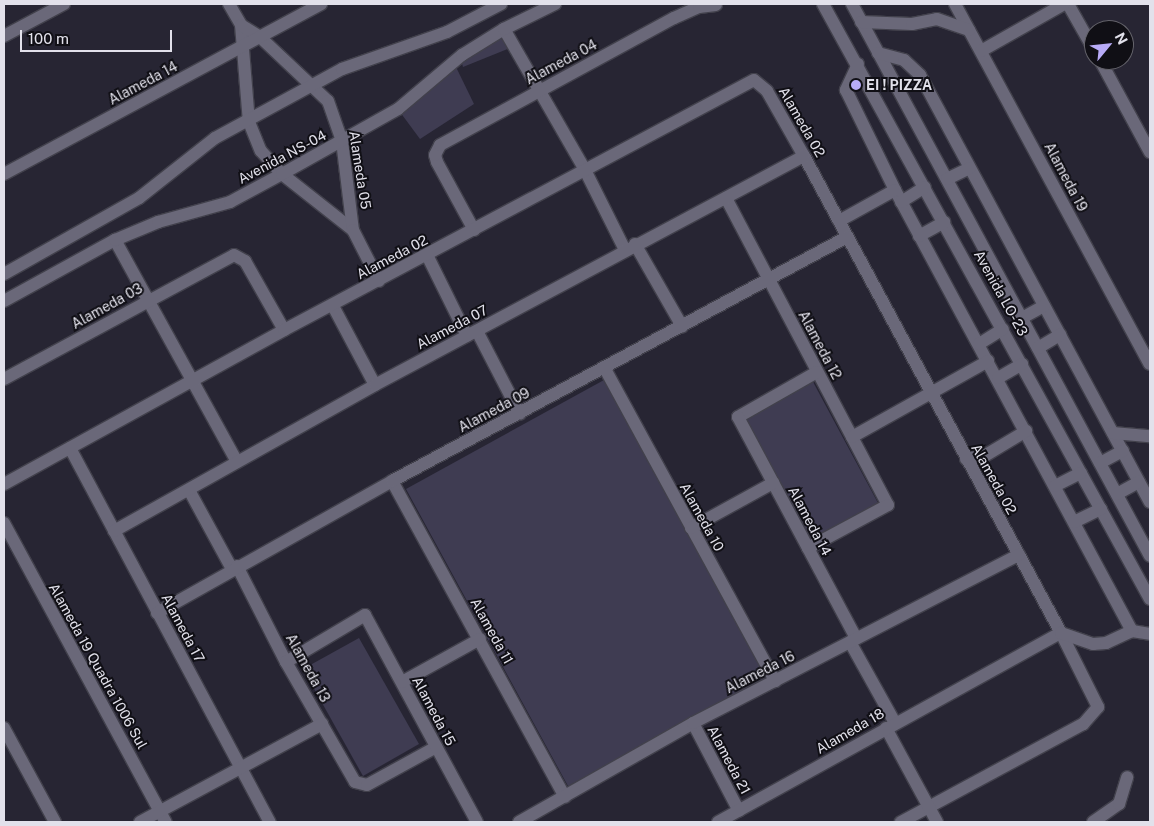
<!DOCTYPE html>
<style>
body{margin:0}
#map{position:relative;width:1154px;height:826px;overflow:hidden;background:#272533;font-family:"Public Sans",sans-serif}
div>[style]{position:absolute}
.green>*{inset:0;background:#3f3c52}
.roads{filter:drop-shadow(1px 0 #42414c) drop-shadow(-1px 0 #42414c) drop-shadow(0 1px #42414c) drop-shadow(0 -1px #42414c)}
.minor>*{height:12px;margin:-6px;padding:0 6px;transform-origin:6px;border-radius:6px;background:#6a6879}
.dots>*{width:14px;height:14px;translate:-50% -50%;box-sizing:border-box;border:2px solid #100f15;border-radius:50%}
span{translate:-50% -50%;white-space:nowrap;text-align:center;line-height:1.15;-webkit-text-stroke:4px #100f15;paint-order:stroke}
.street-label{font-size:14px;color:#e2e1eb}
.poi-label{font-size:14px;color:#e2e1eb;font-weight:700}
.left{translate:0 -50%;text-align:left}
.frame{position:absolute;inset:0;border:5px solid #e2e1eb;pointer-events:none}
.north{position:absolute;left:1084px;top:20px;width:50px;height:50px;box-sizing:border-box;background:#100f15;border:1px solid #64636b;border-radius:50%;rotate:62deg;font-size:14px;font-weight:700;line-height:20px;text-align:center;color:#e2e1eb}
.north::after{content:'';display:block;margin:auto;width:18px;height:22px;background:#b8abf7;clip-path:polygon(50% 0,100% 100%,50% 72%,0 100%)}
.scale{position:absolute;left:20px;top:30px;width:152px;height:22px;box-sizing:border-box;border:2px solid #e2e1eb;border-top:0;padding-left:6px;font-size:15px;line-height:18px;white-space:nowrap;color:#e2e1eb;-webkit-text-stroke:4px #100f15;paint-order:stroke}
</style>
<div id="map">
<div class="green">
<i style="clip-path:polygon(501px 35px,510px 48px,463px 67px,461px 60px)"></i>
<i style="clip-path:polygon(456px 67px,474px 104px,420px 139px,400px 112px)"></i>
<i style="clip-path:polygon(604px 380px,766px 678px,568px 786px,406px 489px)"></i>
<i style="clip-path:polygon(812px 380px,878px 503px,810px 539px,744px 417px)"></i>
<i style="clip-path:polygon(359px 638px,419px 744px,363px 776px,303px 669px)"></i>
</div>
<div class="roads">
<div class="minor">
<i style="left:229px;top:4px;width:24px;rotate:60deg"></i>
<i style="left:241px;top:25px;width:97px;rotate:85.3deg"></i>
<i style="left:249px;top:122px;width:31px;rotate:68deg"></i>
<i style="left:261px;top:151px;width:31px;rotate:48deg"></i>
<i style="left:282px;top:174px;width:90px;rotate:38.3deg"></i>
<i style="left:823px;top:4px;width:679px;rotate:61.21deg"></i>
<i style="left:852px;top:4px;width:627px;rotate:61.64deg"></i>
<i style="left:955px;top:4px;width:409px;rotate:61.6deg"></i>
<i style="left:1068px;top:4px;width:53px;rotate:60.5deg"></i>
<i style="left:861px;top:22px;width:51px;rotate:2.2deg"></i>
<i style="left:912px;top:24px;width:25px;rotate:-11deg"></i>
<i style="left:937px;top:19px;width:34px;rotate:19deg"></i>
<i style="left:241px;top:25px;width:22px;rotate:32deg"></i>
<i style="left:260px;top:37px;width:93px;rotate:43.3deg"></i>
<i style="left:328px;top:101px;width:42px;rotate:70.7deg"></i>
<i style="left:342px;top:141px;width:90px;rotate:83deg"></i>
<i style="left:353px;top:230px;width:57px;rotate:63deg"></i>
<i style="left:504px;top:29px;width:163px;rotate:60.1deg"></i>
<i style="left:585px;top:170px;width:89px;rotate:63.4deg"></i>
<i style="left:4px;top:36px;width:68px;rotate:-28.1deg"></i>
<i style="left:981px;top:51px;width:95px;rotate:-29.5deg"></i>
<i style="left:878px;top:53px;width:27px;rotate:15deg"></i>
<i style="left:904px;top:60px;width:22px;rotate:43deg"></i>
<i style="left:920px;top:75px;width:485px;rotate:61.7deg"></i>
<i style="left:1100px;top:60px;width:105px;rotate:61.5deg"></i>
<i style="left:858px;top:64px;width:29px;rotate:115deg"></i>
<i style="left:846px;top:90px;width:111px;rotate:63.9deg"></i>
<i style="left:895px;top:190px;width:501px;rotate:61.75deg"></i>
<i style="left:1132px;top:631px;width:18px;rotate:9deg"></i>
<i style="left:4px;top:174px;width:360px;rotate:-28.2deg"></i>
<i style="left:947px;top:179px;width:25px;rotate:-26deg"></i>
<i style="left:726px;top:198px;width:347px;rotate:62.2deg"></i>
<i style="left:888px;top:505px;width:91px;rotate:151.7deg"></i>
<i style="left:901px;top:202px;width:28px;rotate:-32deg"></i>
<i style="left:839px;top:221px;width:64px;rotate:-29deg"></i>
<i style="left:474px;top:230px;width:77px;rotate:-118.6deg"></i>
<i style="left:437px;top:162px;width:7px;rotate:-106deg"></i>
<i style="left:435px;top:155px;width:11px;rotate:-63deg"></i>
<i style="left:440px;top:145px;width:266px;rotate:-28.5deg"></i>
<i style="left:674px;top:18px;width:27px;rotate:-24deg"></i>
<i style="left:699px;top:7px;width:17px;rotate:-7deg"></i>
<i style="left:919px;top:236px;width:29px;rotate:-29deg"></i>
<i style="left:115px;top:240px;width:253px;rotate:61.2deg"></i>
<i style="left:635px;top:244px;width:95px;rotate:60.2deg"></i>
<i style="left:427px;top:255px;width:90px;rotate:63.7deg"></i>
<i style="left:4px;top:274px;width:155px;rotate:-29.4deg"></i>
<i style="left:139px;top:198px;width:97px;rotate:-38.3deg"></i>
<i style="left:215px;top:138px;width:145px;rotate:-28.5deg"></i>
<i style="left:342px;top:69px;width:111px;rotate:-19.4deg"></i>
<i style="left:447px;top:32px;width:61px;rotate:-27.4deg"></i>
<i style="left:4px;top:301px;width:127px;rotate:-28.8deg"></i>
<i style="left:115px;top:240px;width:47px;rotate:-22.7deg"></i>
<i style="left:158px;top:222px;width:75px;rotate:-15.5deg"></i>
<i style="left:230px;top:202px;width:59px;rotate:-28.3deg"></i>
<i style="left:282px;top:174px;width:133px;rotate:-29.3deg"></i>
<i style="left:398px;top:109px;width:84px;rotate:-40.2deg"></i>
<i style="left:462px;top:55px;width:49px;rotate:-31.8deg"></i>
<i style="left:504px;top:29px;width:57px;rotate:-26.1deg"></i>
<i style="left:333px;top:306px;width:89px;rotate:62deg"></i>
<i style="left:1022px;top:318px;width:25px;rotate:-29deg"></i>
<i style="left:477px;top:331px;width:93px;rotate:62.6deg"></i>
<i style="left:979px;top:344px;width:28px;rotate:-32deg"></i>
<i style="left:1038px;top:348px;width:26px;rotate:-31deg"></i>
<i style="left:604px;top:367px;width:358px;rotate:61.4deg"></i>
<i style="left:817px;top:372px;width:91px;rotate:150.3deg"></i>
<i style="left:738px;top:417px;width:251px;rotate:61.9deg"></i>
<i style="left:998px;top:378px;width:28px;rotate:-30deg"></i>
<i style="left:4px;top:379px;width:261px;rotate:-28.3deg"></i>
<i style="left:234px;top:255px;width:13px;rotate:29deg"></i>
<i style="left:245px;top:261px;width:79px;rotate:60.5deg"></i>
<i style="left:1113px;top:433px;width:37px;rotate:5deg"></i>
<i style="left:852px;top:437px;width:156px;rotate:-29.2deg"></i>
<i style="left:70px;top:448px;width:424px;rotate:61.9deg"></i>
<i style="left:966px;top:459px;width:20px;rotate:-11deg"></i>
<i style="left:986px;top:455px;width:47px;rotate:-31deg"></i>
<i style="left:1100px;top:463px;width:26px;rotate:-28deg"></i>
<i style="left:392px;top:481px;width:360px;rotate:61.3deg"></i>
<i style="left:4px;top:484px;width:320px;rotate:-28.8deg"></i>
<i style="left:284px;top:330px;width:532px;rotate:-28.01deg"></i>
<i style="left:754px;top:80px;width:17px;rotate:40deg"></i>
<i style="left:767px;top:91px;width:75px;rotate:60.4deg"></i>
<i style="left:804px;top:156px;width:542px;rotate:61.68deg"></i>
<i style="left:1061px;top:633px;width:83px;rotate:63.4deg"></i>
<i style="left:1098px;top:707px;width:23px;rotate:131deg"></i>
<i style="left:1083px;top:724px;width:207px;rotate:151.7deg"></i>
<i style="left:1055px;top:486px;width:29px;rotate:-27deg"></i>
<i style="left:189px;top:490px;width:90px;rotate:61.4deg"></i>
<i style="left:1117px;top:494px;width:25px;rotate:-29deg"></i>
<i style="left:1074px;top:522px;width:30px;rotate:-26deg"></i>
<i style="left:4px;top:523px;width:340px;rotate:61.6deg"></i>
<i style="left:691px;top:528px;width:94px;rotate:-28.8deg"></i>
<i style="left:114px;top:531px;width:299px;rotate:-29.2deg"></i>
<i style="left:375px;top:385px;width:486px;rotate:-28.1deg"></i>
<i style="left:237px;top:566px;width:108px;rotate:63deg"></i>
<i style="left:286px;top:662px;width:138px;rotate:60.1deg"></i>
<i style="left:355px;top:782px;width:12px;rotate:14deg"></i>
<i style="left:367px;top:785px;width:79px;rotate:-28.8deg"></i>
<i style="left:157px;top:613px;width:270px;rotate:-29.3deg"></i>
<i style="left:392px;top:481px;width:516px;rotate:-28.2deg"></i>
<i style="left:850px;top:642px;width:93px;rotate:60.9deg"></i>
<i style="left:286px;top:662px;width:92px;rotate:-30.7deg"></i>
<i style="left:365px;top:615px;width:235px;rotate:61.6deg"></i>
<i style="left:402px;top:682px;width:89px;rotate:-28.9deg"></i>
<i style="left:693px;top:723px;width:99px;rotate:62.4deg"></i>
<i style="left:4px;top:728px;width:107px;rotate:61.5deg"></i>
<i style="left:886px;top:728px;width:107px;rotate:61.5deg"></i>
<i style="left:140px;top:822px;width:207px;rotate:-28.3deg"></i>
<i style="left:519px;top:822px;width:200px;rotate:-29.6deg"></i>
<i style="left:693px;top:723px;width:367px;rotate:-27.3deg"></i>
<i style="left:718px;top:822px;width:392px;rotate:-28.9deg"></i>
<i style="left:1061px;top:633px;width:34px;rotate:19deg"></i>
<i style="left:1093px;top:644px;width:13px;rotate:-4deg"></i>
<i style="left:1106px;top:643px;width:29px;rotate:-25deg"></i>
<i style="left:1093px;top:822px;width:32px;rotate:-35deg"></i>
<i style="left:1119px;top:804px;width:28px;rotate:-73deg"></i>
</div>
</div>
<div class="dots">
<i style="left:856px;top:85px;background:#b8abf7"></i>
</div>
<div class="street-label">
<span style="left:561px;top:62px;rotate:-28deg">Alameda 04</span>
<span style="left:143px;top:83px;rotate:-28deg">Alameda 14</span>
<span style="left:802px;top:122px;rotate:60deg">Alameda 02</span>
<span style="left:282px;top:157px;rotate:-28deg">Avenida NS-04</span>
<span style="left:360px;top:170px;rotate:81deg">Alameda 05</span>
<span style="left:1066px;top:177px;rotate:62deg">Alameda 19</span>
<span style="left:392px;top:257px;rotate:-28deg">Alameda 02</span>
<span style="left:1001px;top:293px;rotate:61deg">Avenida LO-23</span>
<span style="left:107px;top:306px;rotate:-29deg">Alameda 03</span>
<span style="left:452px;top:327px;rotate:-28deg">Alameda 07</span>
<span style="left:820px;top:345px;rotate:62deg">Alameda 12</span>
<span style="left:494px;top:410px;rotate:-28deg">Alameda 09</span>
<span style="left:994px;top:479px;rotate:61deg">Alameda 02</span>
<span style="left:702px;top:517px;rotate:61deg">Alameda 10</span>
<span style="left:810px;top:521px;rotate:62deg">Alameda 14</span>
<span style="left:183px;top:628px;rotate:62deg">Alameda 17</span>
<span style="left:492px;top:631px;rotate:61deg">Alameda 11</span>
<span style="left:98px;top:666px;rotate:61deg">Alameda 19 Quadra 1006 Sul</span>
<span style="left:308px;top:668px;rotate:61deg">Alameda 13</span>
<span style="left:760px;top:672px;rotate:-27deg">Alameda 16</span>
<span style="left:434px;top:711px;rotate:62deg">Alameda 15</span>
<span style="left:850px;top:731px;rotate:-30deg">Alameda 18</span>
<span style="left:729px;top:760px;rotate:62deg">Alameda 21</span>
</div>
<div class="poi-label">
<span class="left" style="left:866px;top:85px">EI ! PIZZA</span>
</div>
<div class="frame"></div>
<div class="north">N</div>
<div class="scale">100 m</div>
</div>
